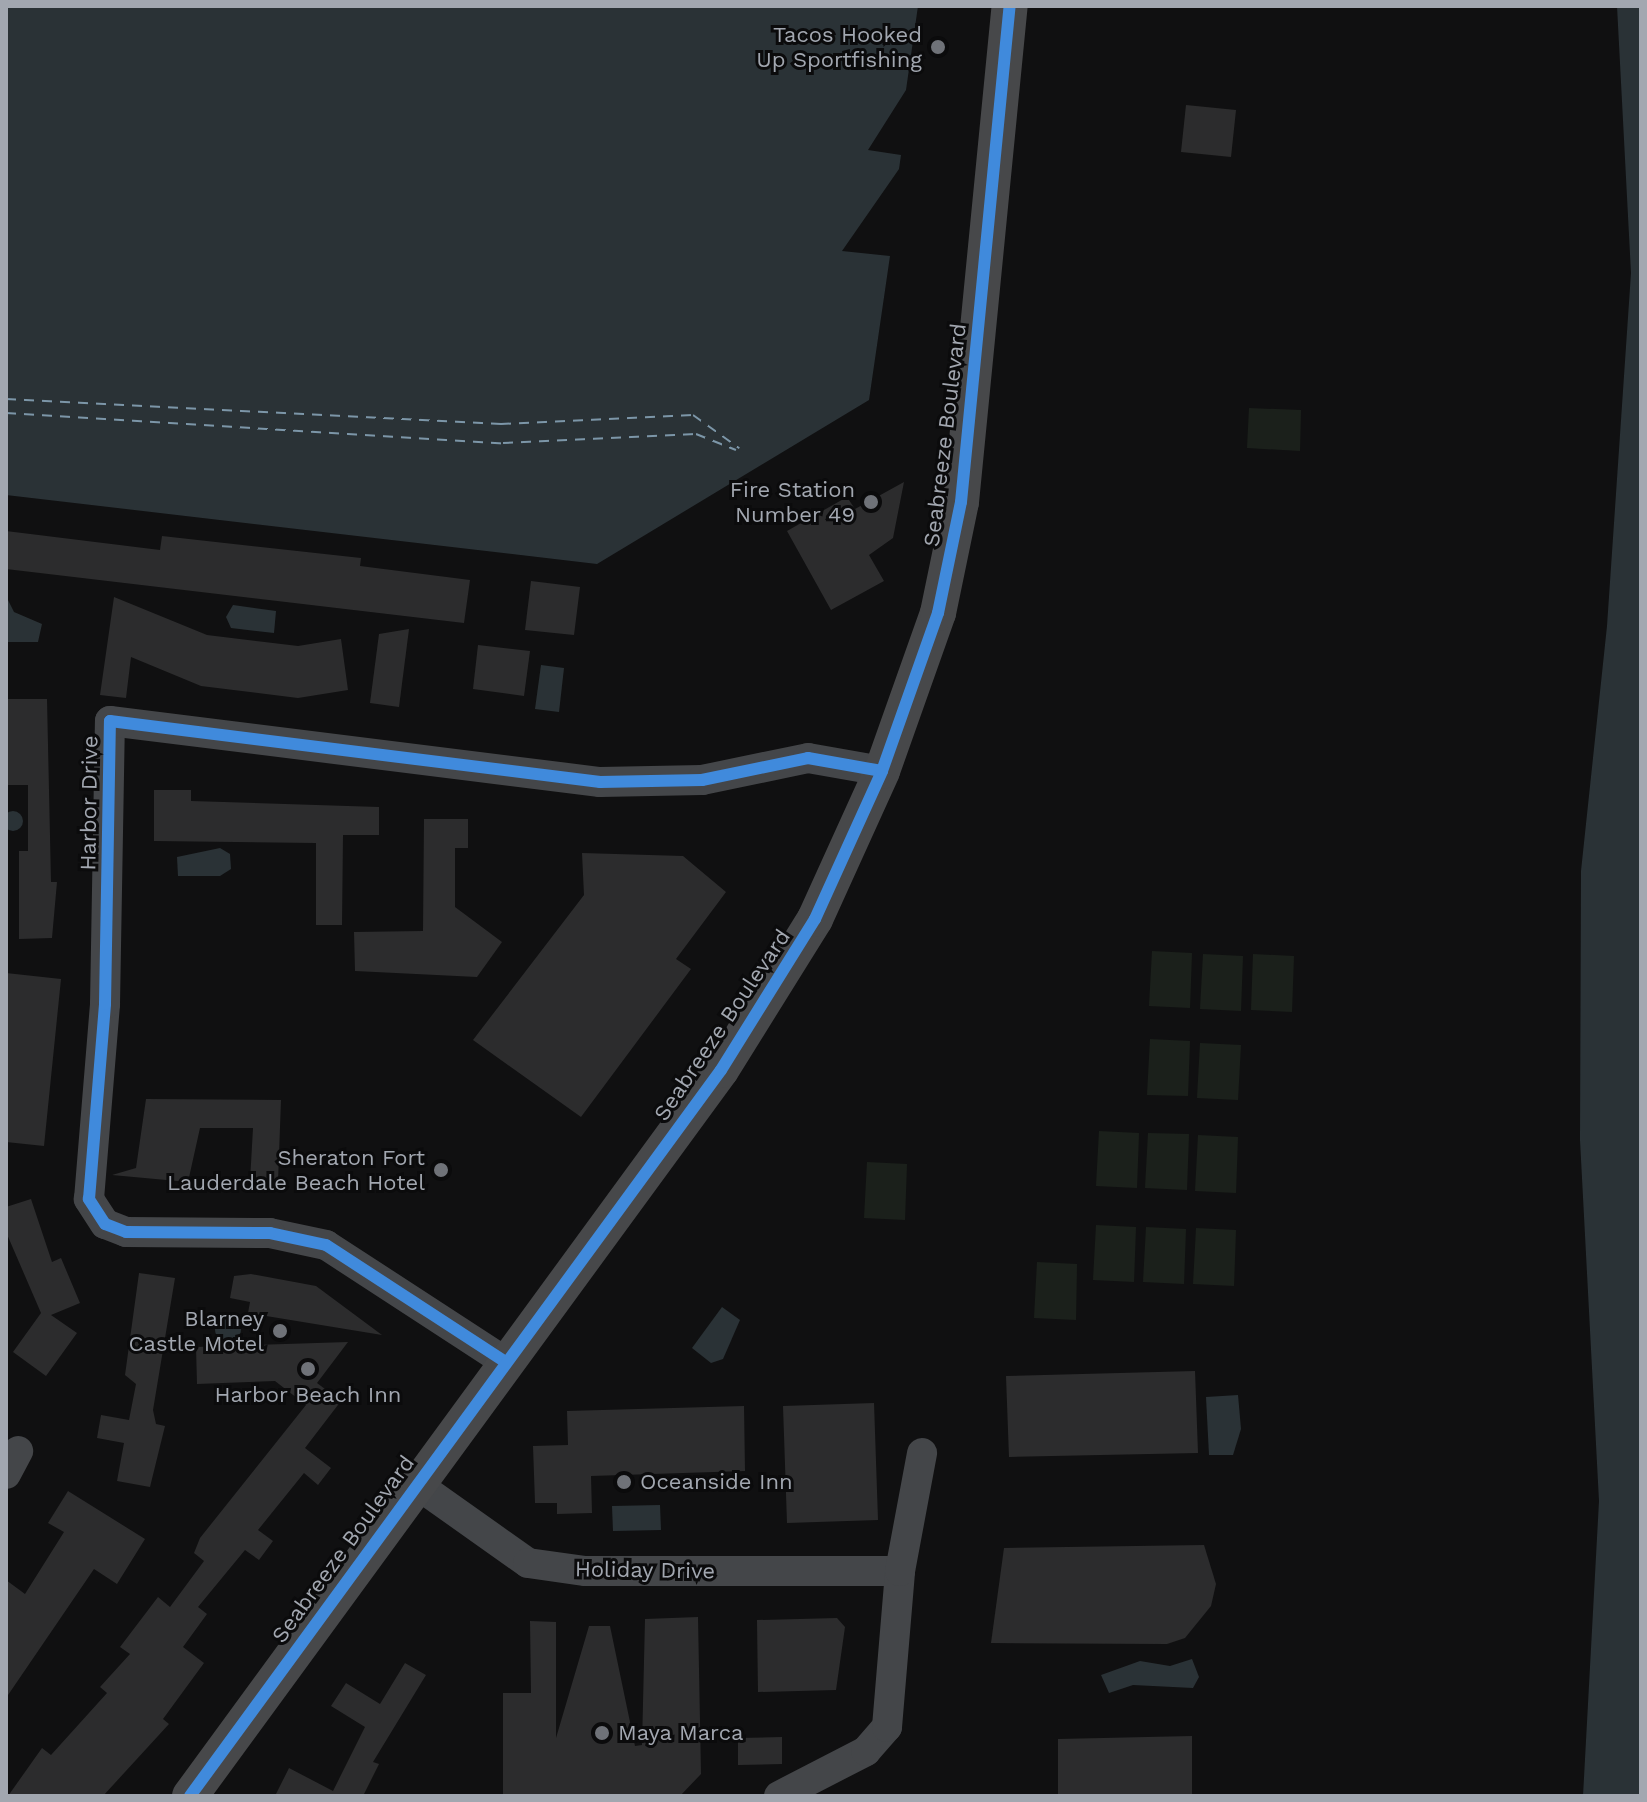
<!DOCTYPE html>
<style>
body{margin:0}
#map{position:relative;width:1647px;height:1802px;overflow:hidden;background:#101011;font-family:"Work Sans",sans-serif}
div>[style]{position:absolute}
.green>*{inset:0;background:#1b201b}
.water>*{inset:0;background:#2a3236}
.round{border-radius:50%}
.ferry>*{height:2px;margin-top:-1px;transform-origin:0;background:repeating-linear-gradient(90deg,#7c96a8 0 10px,transparent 0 18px)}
.building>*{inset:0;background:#2c2c2d}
.minor>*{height:30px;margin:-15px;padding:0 15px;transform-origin:15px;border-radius:15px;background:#444649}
.major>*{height:36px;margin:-18px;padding:0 18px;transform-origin:18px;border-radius:18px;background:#47484a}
.cycleway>*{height:12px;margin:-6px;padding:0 6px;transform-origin:6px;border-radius:6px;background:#408adc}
.dots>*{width:22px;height:22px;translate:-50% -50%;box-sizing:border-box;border:4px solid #0b0b0c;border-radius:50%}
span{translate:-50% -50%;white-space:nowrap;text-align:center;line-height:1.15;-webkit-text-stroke:6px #0b0b0c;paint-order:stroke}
.poi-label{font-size:22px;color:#a2a7b0}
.right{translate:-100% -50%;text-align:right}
.left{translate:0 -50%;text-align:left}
.street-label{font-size:22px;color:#a2a7b0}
.frame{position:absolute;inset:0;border:8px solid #a2a7b0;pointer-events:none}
</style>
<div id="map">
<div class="green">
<i style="clip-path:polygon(1249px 408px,1301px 410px,1300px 451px,1247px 448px)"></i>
<i style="clip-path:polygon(1152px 951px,1192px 953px,1190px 1008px,1149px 1006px)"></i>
<i style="clip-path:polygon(1203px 954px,1243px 956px,1241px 1011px,1200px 1009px)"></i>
<i style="clip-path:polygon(1253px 954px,1294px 956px,1292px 1012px,1251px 1010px)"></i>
<i style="clip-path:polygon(1150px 1039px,1190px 1041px,1188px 1096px,1147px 1095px)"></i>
<i style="clip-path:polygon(1200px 1043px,1241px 1045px,1238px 1100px,1197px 1098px)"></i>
<i style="clip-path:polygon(1099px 1131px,1139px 1133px,1137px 1188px,1096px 1186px)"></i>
<i style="clip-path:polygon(1148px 1133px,1189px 1134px,1187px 1190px,1145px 1188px)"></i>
<i style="clip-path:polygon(1198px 1135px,1238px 1137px,1236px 1193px,1195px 1191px)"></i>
<i style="clip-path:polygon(867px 1162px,907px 1164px,905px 1220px,864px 1218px)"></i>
<i style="clip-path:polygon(1096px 1225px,1136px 1227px,1134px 1282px,1093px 1280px)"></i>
<i style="clip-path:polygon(1146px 1227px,1186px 1229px,1184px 1284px,1143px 1282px)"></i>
<i style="clip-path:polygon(1196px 1228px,1236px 1230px,1234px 1286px,1193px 1284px)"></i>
<i style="clip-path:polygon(1037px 1262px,1077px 1264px,1076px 1320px,1034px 1318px)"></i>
</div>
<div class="water">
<i style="clip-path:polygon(6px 6px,918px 6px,906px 90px,868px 150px,901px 155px,899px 169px,842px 251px,890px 256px,869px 400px,597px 564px,6px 495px)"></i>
<i style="clip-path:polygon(1617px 6px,1641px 6px,1641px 1796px,1583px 1796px,1599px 1501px,1580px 1140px,1581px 871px,1607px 626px,1631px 273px)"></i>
<i style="clip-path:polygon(6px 596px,14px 612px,42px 624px,38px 642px,6px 642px)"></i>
<i style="clip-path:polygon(233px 605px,276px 611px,274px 633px,231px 628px,226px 617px)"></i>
<i style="clip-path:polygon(541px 665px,564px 668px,559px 712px,535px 709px)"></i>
<i class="round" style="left:3px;top:811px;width:20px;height:20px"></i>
<i style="clip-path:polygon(220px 848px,230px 854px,231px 869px,220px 876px,178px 876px,177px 857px)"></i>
<i style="clip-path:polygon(722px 1307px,740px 1320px,723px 1359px,711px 1363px,692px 1348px)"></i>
<i class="round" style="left:215px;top:1316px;width:26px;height:26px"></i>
<i style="clip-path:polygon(1238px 1395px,1241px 1429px,1233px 1455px,1209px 1455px,1206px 1397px)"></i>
<i style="clip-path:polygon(660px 1505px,661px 1530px,613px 1531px,612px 1506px)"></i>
<i style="clip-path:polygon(1192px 1659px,1199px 1677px,1193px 1688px,1133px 1685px,1109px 1693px,1101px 1675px,1140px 1661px,1170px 1666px)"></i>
</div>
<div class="ferry">
<i style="left:6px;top:399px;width:496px;rotate:2.9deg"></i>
<i style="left:501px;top:424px;width:192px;rotate:-2.7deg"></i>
<i style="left:693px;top:415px;width:57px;rotate:35.7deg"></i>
<i style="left:6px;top:413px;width:498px;rotate:3.5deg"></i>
<i style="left:503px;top:443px;width:193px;rotate:-2.7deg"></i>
<i style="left:696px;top:434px;width:43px;rotate:21.8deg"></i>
</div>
<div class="building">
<i style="clip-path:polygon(1186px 105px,1236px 110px,1231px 157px,1181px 152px)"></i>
<i style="clip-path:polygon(904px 482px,893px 538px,869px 555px,884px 581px,831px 610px,787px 531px,847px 497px,855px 509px)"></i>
<i style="clip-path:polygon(6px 531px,160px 550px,162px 536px,361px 558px,360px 566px,470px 580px,464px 623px,6px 569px)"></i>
<i style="clip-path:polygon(531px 581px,580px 587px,574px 635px,525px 630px)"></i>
<i style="clip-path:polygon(114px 597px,207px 635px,298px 646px,341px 639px,348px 690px,298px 698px,201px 686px,131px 657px,126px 698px,100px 695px)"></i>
<i style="clip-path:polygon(409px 629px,399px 707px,370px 703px,379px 634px)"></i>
<i style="clip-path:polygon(478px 645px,530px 651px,524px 696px,473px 689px)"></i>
<i style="clip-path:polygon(6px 699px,47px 699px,51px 882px,57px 882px,52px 938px,19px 939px,19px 851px,28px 851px,28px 785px,6px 785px)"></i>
<i style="clip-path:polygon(154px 790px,191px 790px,191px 801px,379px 807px,379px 835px,343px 835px,342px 925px,316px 925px,316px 843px,154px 841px)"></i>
<i style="clip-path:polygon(424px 819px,468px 819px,468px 848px,455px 848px,455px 907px,502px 942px,477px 977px,355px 971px,354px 932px,423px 931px)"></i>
<i style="clip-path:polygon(582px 853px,683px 856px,726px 892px,676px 959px,691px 969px,581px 1117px,473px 1040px,584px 895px)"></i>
<i style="clip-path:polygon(6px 973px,61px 979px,44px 1146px,6px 1142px)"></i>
<i style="clip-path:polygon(146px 1099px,281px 1100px,278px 1182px,250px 1181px,253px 1128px,200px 1128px,188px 1182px,112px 1175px,136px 1168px)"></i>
<i style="clip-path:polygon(31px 1199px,52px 1262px,61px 1258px,80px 1303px,51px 1315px,77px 1333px,46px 1376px,13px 1352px,41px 1313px,6px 1232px,6px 1207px)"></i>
<i style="clip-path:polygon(139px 1273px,175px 1278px,153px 1410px,156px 1424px,165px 1426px,150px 1487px,117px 1481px,124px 1443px,97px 1438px,101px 1415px,129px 1420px,136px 1384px,125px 1375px)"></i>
<i style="clip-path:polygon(251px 1274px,316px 1286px,382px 1335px,248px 1313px,250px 1302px,230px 1298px,234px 1276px)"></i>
<i style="clip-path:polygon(348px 1342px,317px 1383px,341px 1401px,305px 1448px,331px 1468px,318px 1485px,304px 1473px,258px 1530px,273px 1541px,259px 1560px,245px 1550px,198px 1607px,207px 1614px,183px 1647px,204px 1663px,163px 1719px,169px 1724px,103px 1796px,8px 1796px,42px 1748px,51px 1755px,107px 1693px,100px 1687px,130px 1654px,120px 1647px,158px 1597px,170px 1607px,204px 1561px,194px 1553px,200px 1538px,306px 1405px,275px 1381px,197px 1384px,196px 1347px)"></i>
<i style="clip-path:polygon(1195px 1371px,1198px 1453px,1009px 1457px,1006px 1376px)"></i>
<i style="clip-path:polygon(874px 1403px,878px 1520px,787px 1523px,783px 1406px)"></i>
<i style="clip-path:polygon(744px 1406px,745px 1471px,591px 1476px,592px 1513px,557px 1514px,557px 1503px,535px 1503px,533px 1446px,568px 1445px,567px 1411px)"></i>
<i style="clip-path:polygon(68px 1491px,145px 1539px,117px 1584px,94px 1569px,6px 1698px,6px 1580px,25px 1594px,64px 1532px,48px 1523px)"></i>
<i style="clip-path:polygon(1204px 1545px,1216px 1584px,1211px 1606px,1185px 1638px,1167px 1644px,991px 1643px,1004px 1548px)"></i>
<i style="clip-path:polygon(698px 1617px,701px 1774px,680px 1796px,503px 1796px,503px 1693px,531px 1693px,530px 1621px,556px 1622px,556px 1738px,589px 1626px,610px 1626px,635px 1746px,642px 1745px,645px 1619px)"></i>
<i style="clip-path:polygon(837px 1618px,845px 1627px,836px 1690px,758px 1692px,757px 1620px)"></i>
<i style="clip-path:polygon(405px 1663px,426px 1675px,373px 1762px,379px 1764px,363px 1796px,275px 1796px,289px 1768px,333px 1791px,365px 1727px,331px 1706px,346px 1683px,380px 1704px)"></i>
<i style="clip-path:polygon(1192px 1736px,1192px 1796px,1058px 1796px,1058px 1739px)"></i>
<i style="clip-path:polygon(782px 1737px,782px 1764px,738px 1765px,738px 1738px)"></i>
</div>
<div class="minor">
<i style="left:504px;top:1361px;width:212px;rotate:-146.9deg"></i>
<i style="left:326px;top:1245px;width:57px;rotate:-167.9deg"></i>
<i style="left:270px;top:1233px;width:144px;rotate:-179.6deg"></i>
<i style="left:126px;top:1232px;width:22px;rotate:-159deg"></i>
<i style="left:105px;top:1224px;width:30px;rotate:-123deg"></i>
<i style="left:89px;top:1199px;width:196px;rotate:-85.3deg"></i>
<i style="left:105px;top:1004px;width:283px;rotate:-89deg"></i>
<i style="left:110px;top:721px;width:494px;rotate:7.1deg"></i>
<i style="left:600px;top:782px;width:102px;rotate:-1.1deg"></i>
<i style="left:702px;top:780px;width:108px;rotate:-11.7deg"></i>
<i style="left:808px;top:758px;width:75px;rotate:10deg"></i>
<i style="left:6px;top:1474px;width:26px;rotate:-62deg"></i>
<i style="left:415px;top:1483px;width:138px;rotate:35.3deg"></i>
<i style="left:528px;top:1563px;width:58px;rotate:8deg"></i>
<i style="left:585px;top:1571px;width:315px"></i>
<i style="left:779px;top:1796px;width:98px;rotate:-27.3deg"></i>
<i style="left:866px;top:1751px;width:32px;rotate:-49deg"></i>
<i style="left:887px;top:1727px;width:157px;rotate:-85.2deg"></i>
<i style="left:900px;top:1571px;width:120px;rotate:-79.4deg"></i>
</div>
<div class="major">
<i style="left:190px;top:1796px;width:899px;rotate:-53.82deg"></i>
<i style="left:721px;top:1070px;width:178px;rotate:-58.1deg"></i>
<i style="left:815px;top:919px;width:162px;rotate:-65.6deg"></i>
<i style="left:882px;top:771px;width:168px;rotate:-70.5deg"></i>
<i style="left:938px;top:613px;width:113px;rotate:-78.3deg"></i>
<i style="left:961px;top:502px;width:498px;rotate:-84.4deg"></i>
</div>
<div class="cycleway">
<i style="left:504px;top:1361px;width:212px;rotate:-146.9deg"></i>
<i style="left:326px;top:1245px;width:57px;rotate:-167.9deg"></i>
<i style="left:270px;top:1233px;width:144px;rotate:-179.6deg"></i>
<i style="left:126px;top:1232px;width:22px;rotate:-159deg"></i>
<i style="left:105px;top:1224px;width:30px;rotate:-123deg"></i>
<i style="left:89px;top:1199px;width:196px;rotate:-85.3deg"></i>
<i style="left:105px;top:1004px;width:283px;rotate:-89deg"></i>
<i style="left:110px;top:721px;width:494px;rotate:7.1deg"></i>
<i style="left:600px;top:782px;width:102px;rotate:-1.1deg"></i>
<i style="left:702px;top:780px;width:108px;rotate:-11.7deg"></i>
<i style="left:808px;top:758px;width:75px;rotate:10deg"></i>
<i style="left:190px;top:1796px;width:899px;rotate:-53.82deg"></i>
<i style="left:721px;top:1070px;width:178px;rotate:-58.1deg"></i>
<i style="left:815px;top:919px;width:162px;rotate:-65.6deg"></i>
<i style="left:882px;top:771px;width:168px;rotate:-70.5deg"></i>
<i style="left:938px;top:613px;width:113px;rotate:-78.3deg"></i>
<i style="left:961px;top:502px;width:498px;rotate:-84.4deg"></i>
</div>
<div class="dots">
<i style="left:938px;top:47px;background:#6f7278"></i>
<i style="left:871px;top:502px;background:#6f7278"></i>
<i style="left:441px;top:1170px;background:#6f7278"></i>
<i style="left:280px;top:1331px;background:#6f7278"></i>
<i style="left:308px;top:1369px;background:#6f7278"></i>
<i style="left:624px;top:1482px;background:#6f7278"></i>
<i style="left:602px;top:1733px;background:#6f7278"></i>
</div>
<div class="poi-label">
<span class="right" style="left:922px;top:47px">Tacos Hooked<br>Up Sportfishing</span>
<span class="right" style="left:855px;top:502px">Fire Station<br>Number 49</span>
<span class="right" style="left:425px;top:1170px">Sheraton Fort<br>Lauderdale Beach Hotel</span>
<span class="right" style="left:264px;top:1331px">Blarney<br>Castle Motel</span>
<span style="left:308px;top:1395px">Harbor Beach Inn</span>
<span class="left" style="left:640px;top:1482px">Oceanside Inn</span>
<span class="left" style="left:618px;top:1733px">Maya Marca</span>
</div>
<div class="street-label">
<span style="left:945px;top:435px;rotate:-83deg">Seabreeze Boulevard</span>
<span style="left:89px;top:803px;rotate:-89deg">Harbor Drive</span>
<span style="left:722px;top:1025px;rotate:-56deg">Seabreeze Boulevard</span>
<span style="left:343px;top:1549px;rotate:-54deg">Seabreeze Boulevard</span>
<span style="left:645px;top:1570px;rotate:1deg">Holiday Drive</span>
</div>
<div class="frame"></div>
</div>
